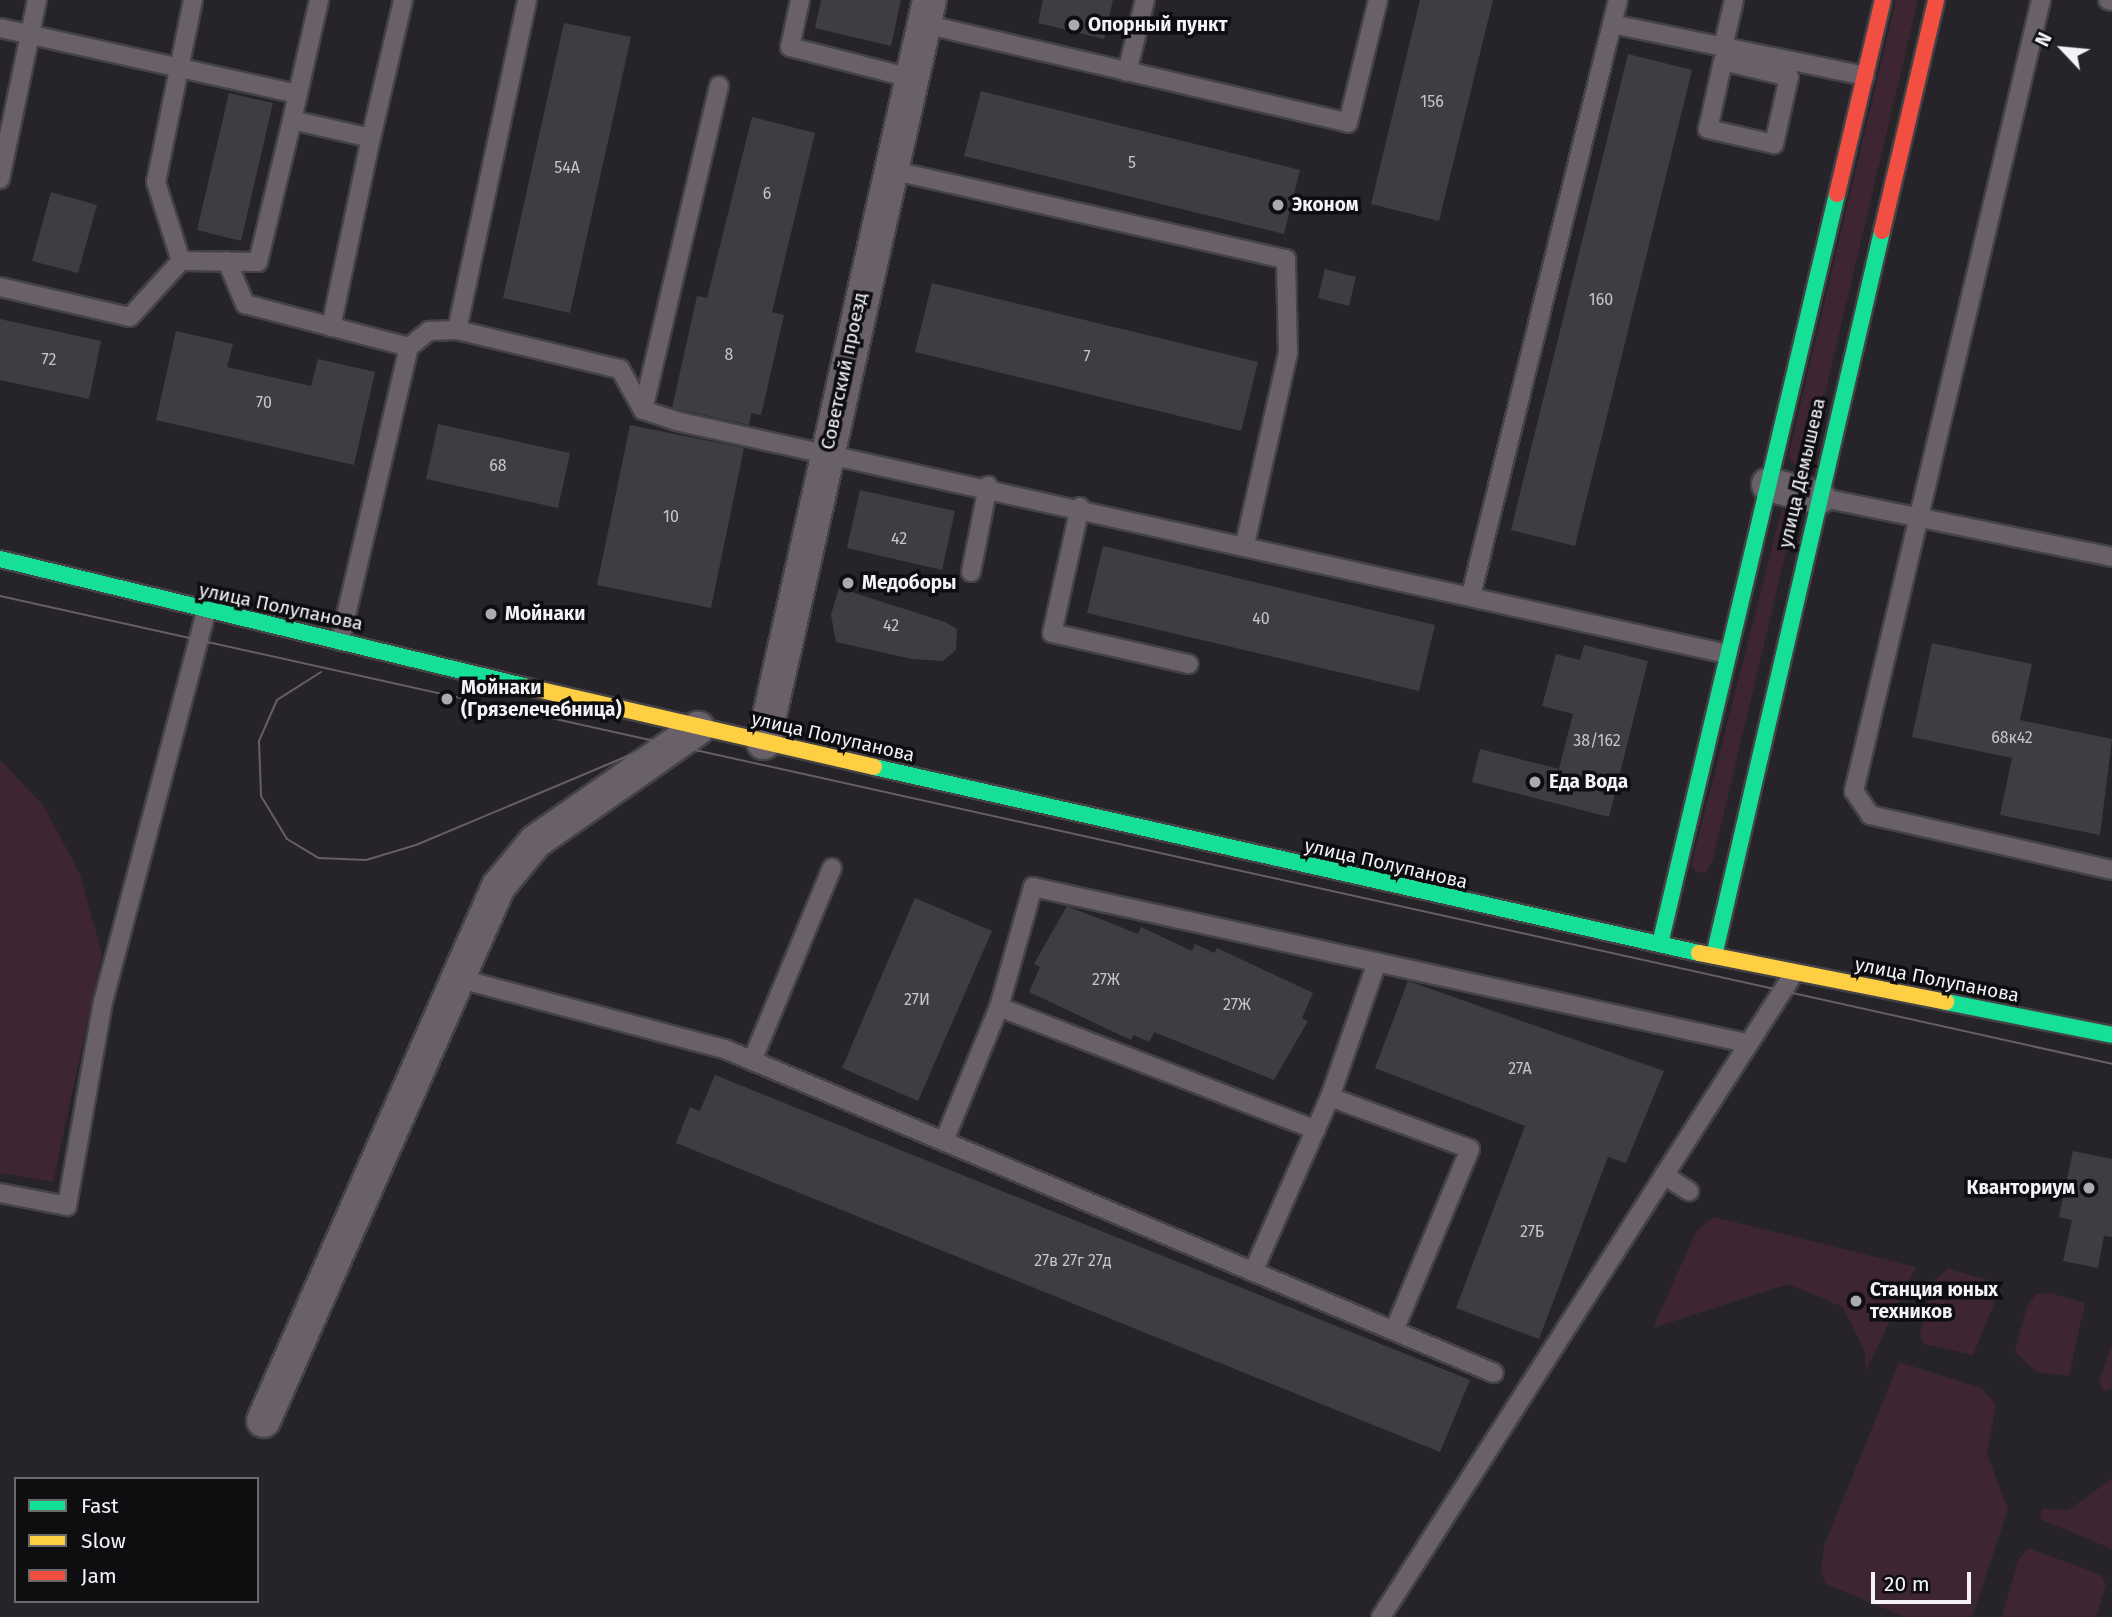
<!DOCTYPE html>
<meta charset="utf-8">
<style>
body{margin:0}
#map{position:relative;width:2112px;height:1617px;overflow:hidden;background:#262429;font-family:"Fira Sans",sans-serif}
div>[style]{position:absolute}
.green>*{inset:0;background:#3e2532}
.building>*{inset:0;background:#3e3e42}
.roads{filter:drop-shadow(2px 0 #434245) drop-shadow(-2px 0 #434245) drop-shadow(0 2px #434245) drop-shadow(0 -2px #434245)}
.lane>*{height:18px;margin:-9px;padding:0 9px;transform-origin:9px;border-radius:9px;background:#69606a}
.street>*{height:33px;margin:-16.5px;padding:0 16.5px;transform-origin:16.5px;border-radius:16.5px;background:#69606a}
.fast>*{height:16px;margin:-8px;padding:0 8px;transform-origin:8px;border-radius:8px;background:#16e098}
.slow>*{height:16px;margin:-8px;padding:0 8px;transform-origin:8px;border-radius:8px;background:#ffcf43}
.jam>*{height:16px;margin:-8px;padding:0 8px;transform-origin:8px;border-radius:8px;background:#f24e42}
.tram>*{height:2px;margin:-1px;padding:0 1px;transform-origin:1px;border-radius:1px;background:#646065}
.dots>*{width:19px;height:19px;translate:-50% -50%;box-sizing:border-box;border:4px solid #0e0d10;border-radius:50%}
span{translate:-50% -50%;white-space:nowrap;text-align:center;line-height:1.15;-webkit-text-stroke:7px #0e0d10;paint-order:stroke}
.number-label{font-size:16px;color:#c6c5ca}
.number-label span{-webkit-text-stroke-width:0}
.poi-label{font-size:19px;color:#f3f2f7;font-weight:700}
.left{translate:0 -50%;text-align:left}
.right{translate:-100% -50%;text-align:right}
.street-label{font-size:19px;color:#f3f2f7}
.legend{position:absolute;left:14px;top:1477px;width:245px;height:126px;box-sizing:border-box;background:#0e0d10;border:2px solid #6a696c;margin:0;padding:9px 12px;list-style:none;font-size:21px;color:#f3f2f7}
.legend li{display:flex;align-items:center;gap:14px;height:35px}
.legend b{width:35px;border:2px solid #6a696c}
.north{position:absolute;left:2028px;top:14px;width:70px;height:70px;-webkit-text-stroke:5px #0e0d10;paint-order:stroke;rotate:296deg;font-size:19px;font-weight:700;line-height:28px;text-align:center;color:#f3f2f7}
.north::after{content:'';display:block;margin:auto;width:24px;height:32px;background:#f3f2f7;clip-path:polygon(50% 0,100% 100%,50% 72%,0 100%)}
.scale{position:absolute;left:1871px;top:1572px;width:100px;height:32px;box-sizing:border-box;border:4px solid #f3f2f7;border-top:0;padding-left:9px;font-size:21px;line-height:24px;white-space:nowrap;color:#f3f2f7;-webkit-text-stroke:5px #0e0d10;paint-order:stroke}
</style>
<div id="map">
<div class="green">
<i style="clip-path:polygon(1896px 0,1918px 0,1809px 461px,1795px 465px,1788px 457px)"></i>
<i style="clip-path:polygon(1782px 508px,1794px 518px,1713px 859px,1706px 873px,1697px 872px,1691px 866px)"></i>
<i style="clip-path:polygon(0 760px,43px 805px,80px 874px,102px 954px,53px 1182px,0 1173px)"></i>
<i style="clip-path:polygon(1714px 1217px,1916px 1267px,1866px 1371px,1865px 1352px,1843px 1307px,1788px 1284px,1653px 1328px,1696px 1232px)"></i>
<i style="clip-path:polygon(1948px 1269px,2002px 1284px,1973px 1355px,1924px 1344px,1920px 1335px,1933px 1282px)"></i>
<i style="clip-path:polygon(2050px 1293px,2085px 1303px,2069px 1376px,2036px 1372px,2015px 1352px,2027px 1306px,2036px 1294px)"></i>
<i style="clip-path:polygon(2112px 1344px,2112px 1388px,2104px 1391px,2099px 1382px)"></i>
<i style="clip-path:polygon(1899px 1362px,1981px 1388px,1996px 1404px,1987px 1454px,2008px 1509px,1972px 1617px,1905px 1617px,1826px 1584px,1821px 1573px,1824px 1546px)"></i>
<i style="clip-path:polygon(2112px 1479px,2112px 1549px,2040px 1519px,2042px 1509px,2068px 1510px)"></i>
<i style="clip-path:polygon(2029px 1548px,2101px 1575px,2106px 1585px,2096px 1617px,2002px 1617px,2018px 1560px)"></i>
</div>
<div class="building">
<i style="clip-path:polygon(821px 0,901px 0,891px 46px,815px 28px)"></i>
<i style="clip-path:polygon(1043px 0,1113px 0,1104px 39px,1038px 23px)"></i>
<i style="clip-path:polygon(1420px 0,1493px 0,1439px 221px,1371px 204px)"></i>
<i style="clip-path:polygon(564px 23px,631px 37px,570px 313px,503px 298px)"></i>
<i style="clip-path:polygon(1628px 54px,1692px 70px,1575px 546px,1511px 530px)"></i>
<i style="clip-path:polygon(981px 91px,1300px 170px,1284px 234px,964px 156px)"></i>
<i style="clip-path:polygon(229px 93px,273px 103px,241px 241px,197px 230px)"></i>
<i style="clip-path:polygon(752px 117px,815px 133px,772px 312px,784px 315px,761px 415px,751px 413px,749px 425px,672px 408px,697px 296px,707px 298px)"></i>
<i style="clip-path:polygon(51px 192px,97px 205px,78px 273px,32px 261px)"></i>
<i style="clip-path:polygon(1325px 269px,1356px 277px,1349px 306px,1318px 298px)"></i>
<i style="clip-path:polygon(932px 283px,1258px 362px,1241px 431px,915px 352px)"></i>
<i style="clip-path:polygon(0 319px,101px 341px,89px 399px,0 380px)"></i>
<i style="clip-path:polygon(176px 331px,233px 344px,227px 367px,311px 386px,318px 359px,375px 372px,354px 465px,156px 420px)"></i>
<i style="clip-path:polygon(438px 424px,570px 453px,558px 508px,426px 479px)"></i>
<i style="clip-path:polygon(630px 425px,744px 448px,711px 608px,597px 585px)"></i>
<i style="clip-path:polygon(860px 490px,955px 511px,942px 570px,847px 548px)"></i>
<i style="clip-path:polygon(1103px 546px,1435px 625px,1419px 691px,1087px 613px)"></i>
<i style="clip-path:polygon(839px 588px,945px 622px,957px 629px,956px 650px,943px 661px,912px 659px,836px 642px,831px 615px)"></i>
<i style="clip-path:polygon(1932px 643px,2032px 664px,2020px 720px,2112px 739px,2100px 835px,2000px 815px,2012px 758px,1912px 737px)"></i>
<i style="clip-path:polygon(1584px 645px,1648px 661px,1609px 817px,1472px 782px,1480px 749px,1559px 769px,1573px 714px,1542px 706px,1556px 654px,1580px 660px)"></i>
<i style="clip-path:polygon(915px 898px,992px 931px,918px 1101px,842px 1068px)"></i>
<i style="clip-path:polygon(1067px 906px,1138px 934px,1141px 927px,1192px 951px,1195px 944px,1214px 953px,1217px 948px,1313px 993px,1302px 1018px,1308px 1021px,1274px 1080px,1154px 1032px,1149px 1042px,1134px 1035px,1131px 1040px,1029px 992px,1040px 967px,1034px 964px)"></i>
<i style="clip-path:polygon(1408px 981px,1664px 1071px,1626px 1163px,1608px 1157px,1539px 1339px,1456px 1308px,1525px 1126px,1375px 1068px)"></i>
<i style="clip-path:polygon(715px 1075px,1470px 1380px,1440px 1452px,676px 1143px,690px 1107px,700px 1111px)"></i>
<i style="clip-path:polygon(2073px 1151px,2112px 1159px,2112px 1237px,2104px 1236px,2098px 1268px,2063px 1261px,2072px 1220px,2059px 1217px)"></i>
</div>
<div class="roads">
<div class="lane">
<i style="left:800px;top:0;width:48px;rotate:102deg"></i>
<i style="left:790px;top:47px;width:125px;rotate:14.4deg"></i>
<i style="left:1618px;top:0;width:25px;rotate:104deg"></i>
<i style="left:1612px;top:24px;width:258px;rotate:11.6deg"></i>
<i style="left:2041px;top:0;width:813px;rotate:103.3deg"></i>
<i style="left:1854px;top:791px;width:29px;rotate:56deg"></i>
<i style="left:1870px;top:815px;width:248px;rotate:12.8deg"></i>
<i style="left:2108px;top:0;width:4px;rotate:14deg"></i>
<i style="left:924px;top:24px;width:435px;rotate:13.1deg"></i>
<i style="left:1348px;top:123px;width:127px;rotate:-76.3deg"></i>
<i style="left:0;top:28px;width:305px;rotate:12.5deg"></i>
<i style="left:1723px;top:47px;width:48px;rotate:-76.8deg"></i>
<i style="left:1723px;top:61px;width:68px;rotate:13.6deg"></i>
<i style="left:1789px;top:77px;width:69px;rotate:102.6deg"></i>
<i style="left:1774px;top:144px;width:68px;rotate:-167.2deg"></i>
<i style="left:1708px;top:129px;width:70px;rotate:-77.6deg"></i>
<i style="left:1127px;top:72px;width:74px;rotate:-76deg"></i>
<i style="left:292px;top:120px;width:123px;rotate:-77.3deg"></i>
<i style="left:890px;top:170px;width:406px;rotate:12.7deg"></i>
<i style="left:1286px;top:259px;width:94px;rotate:88.8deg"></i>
<i style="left:1288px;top:353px;width:196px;rotate:102.7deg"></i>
<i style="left:0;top:179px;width:183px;rotate:-78.3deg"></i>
<i style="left:181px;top:261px;width:83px;rotate:-107.6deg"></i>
<i style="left:156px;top:182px;width:186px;rotate:-78.5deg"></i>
<i style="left:227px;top:261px;width:47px;rotate:67.3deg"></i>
<i style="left:245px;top:304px;width:170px;rotate:14.7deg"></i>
<i style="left:0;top:287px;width:133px;rotate:13deg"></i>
<i style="left:130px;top:317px;width:76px;rotate:-47.7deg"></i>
<i style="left:181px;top:261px;width:77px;rotate:0.7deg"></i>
<i style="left:258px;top:262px;width:146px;rotate:-76.5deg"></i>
<i style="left:292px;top:120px;width:81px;rotate:12.8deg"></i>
<i style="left:371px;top:138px;width:142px;rotate:-76.9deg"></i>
<i style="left:331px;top:327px;width:193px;rotate:-78.1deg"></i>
<i style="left:457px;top:330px;width:168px;rotate:13.5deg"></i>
<i style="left:620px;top:369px;width:47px;rotate:60.7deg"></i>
<i style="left:643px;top:410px;width:35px;rotate:18deg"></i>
<i style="left:676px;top:421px;width:1077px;rotate:12.5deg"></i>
<i style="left:643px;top:410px;width:333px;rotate:-76.8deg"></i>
<i style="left:1818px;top:497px;width:300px;rotate:11.5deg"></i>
<i style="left:1080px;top:507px;width:129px;rotate:102.5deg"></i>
<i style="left:1052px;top:633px;width:140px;rotate:12.8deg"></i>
<i style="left:971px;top:572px;width:88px;rotate:-78.8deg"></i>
<i style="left:1471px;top:595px;width:588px;rotate:-76.13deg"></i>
<i style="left:340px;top:641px;width:302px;rotate:-76.8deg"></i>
<i style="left:409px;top:347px;width:26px;rotate:-39deg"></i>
<i style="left:429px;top:331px;width:28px;rotate:-2deg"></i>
<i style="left:457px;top:330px;width:337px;rotate:-78deg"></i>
<i style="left:457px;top:978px;width:279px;rotate:14.9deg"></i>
<i style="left:727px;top:1050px;width:832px;rotate:22.84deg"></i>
<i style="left:999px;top:1007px;width:125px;rotate:-74.2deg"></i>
<i style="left:1033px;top:887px;width:730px;rotate:12.34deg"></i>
<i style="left:752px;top:1061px;width:209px;rotate:-67.5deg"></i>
<i style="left:1330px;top:1097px;width:143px;rotate:-70.8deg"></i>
<i style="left:944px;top:1141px;width:145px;rotate:-67.7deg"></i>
<i style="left:999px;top:1007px;width:340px;rotate:21.2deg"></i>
<i style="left:1664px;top:1175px;width:30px;rotate:33deg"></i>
<i style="left:0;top:1193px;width:68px;rotate:11deg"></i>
<i style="left:67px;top:1206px;width:207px;rotate:-80deg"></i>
<i style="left:103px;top:1002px;width:402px;rotate:-75.2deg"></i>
<i style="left:1253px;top:1272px;width:191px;rotate:-66.3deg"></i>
<i style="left:1330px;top:1097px;width:149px;rotate:20.4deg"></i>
<i style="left:1470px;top:1149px;width:197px;rotate:112.7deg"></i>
<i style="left:1381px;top:1617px;width:765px;rotate:-57.33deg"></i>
</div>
<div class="street">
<i style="left:1768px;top:484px;width:52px;rotate:14.6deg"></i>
<i style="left:763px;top:742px;width:760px;rotate:-77.39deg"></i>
<i style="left:263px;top:1420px;width:583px;rotate:-66.25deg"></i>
<i style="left:498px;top:886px;width:58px;rotate:-50.6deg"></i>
<i style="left:535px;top:841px;width:198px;rotate:-34.9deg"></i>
</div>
<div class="fast">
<i style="left:0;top:559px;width:543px;rotate:13.63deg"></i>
<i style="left:874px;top:767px;width:846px;rotate:12.71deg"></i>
<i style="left:1660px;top:944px;width:771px;rotate:-76.72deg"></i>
<i style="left:1714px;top:956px;width:744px;rotate:-76.95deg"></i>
<i style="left:1946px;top:1002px;width:169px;rotate:11.2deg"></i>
</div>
<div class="slow">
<i style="left:528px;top:687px;width:355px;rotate:13deg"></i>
<i style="left:1699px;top:953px;width:252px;rotate:11.2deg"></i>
</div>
<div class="jam">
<i style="left:1837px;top:194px;width:199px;rotate:-76.7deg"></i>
<i style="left:1882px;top:231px;width:237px;rotate:-76.8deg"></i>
</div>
</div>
<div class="tram">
<i style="left:0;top:596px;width:2163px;rotate:12.49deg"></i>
<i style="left:321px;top:672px;width:52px;rotate:147.5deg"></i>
<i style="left:277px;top:700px;width:45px;rotate:113.7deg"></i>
<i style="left:259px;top:741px;width:55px;rotate:87.9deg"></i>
<i style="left:261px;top:796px;width:50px;rotate:58.8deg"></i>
<i style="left:287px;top:839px;width:37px;rotate:31deg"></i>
<i style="left:319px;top:858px;width:47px;rotate:2.4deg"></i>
<i style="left:366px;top:860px;width:52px;rotate:-16.7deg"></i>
<i style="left:416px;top:845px;width:258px;rotate:-22.8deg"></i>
</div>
<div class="dots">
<i style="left:1074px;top:25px;background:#abaaaf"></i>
<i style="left:1278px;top:205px;background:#abaaaf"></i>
<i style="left:848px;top:583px;background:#abaaaf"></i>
<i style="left:491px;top:614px;background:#abaaaf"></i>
<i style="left:447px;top:699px;background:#abaaaf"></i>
<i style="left:1535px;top:782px;background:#abaaaf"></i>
<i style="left:2089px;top:1188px;background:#abaaaf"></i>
<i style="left:1856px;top:1301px;background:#abaaaf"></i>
</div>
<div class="number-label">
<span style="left:1432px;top:102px">156</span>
<span style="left:1132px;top:163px">5</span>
<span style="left:567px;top:168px">54А</span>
<span style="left:767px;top:194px">6</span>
<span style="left:1601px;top:300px">160</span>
<span style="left:729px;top:355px">8</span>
<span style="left:1087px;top:357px">7</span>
<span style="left:49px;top:360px">72</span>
<span style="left:264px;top:403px">70</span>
<span style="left:498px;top:466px">68</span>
<span style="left:671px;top:517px">10</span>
<span style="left:899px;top:539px">42</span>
<span style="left:1261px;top:619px">40</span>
<span style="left:891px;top:626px">42</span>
<span style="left:2012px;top:738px">68к42</span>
<span style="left:1597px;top:741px">38/162</span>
<span style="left:1106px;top:980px">27Ж</span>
<span style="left:917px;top:1000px">27И</span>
<span style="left:1237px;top:1005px">27Ж</span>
<span style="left:1520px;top:1069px">27А</span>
<span style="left:1532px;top:1232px">27Б</span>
<span style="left:1073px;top:1261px">27в 27г 27д</span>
</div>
<div class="poi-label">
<span class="left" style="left:1088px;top:25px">Опорный пункт</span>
<span class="left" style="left:1292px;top:205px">Эконом</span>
<span class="left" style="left:862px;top:583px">Медоборы</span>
<span class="left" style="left:505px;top:614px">Мойнаки</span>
<span class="left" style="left:461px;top:699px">Мойнаки<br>(Грязелечебница)</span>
<span class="left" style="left:1549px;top:782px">Еда Вода</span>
<span class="right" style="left:2075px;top:1188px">Кванториум</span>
<span class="left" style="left:1870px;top:1301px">Станция юных<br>техников</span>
</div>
<div class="street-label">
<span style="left:844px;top:371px;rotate:-78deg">Советский проезд</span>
<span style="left:1802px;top:473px;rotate:-77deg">улица Демышева</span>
<span style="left:281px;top:607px;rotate:12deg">улица Полупанова</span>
<span style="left:833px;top:737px;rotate:13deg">улица Полупанова</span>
<span style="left:1386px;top:864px;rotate:13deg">улица Полупанова</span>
<span style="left:1937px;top:980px;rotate:11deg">улица Полупанова</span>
</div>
<ul class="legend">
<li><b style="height:9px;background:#16e098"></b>Fast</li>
<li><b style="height:9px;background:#ffcf43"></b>Slow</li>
<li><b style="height:9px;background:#f24e42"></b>Jam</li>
</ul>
<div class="north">N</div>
<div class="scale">20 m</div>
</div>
